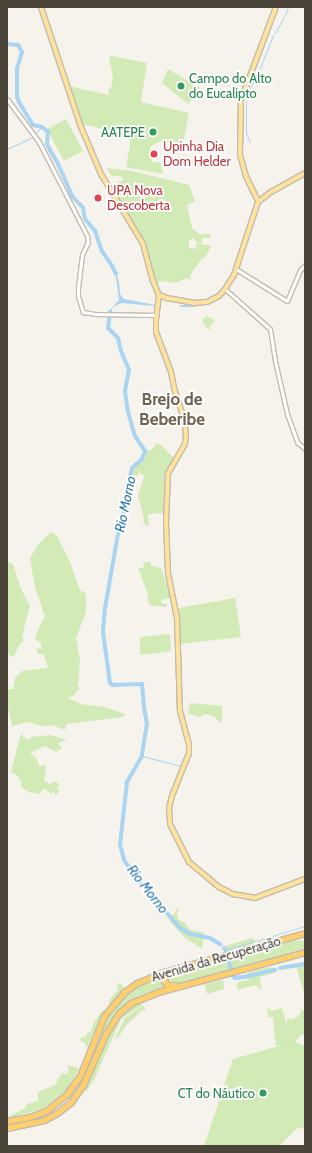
<!DOCTYPE html>
<meta charset="utf-8">
<style>
body{margin:0}
#map{position:relative;width:312px;height:1153px;overflow:hidden;background:#f6f3ec;font-family:Cabin,sans-serif}
div>[style]{position:absolute}
.green>*{inset:0;background:#d2eab5}
.water>*{inset:0;background:#a9d4f2}
.stream>*{height:1px;margin:-0.5px;padding:0 0.5px;transform-origin:0.5px;border-radius:0.5px;background:#a9d4f2}
.canal>*{height:2.5px;margin:-1.25px;padding:0 1.25px;transform-origin:1.25px;border-radius:1.25px;background:#a9d4f2}
.river>*{height:4px;margin:-2px;padding:0 2px;transform-origin:2px;border-radius:2px;background:#a9d4f2}
.roads{filter:drop-shadow(1px 0 #c2bbae) drop-shadow(-1px 0 #c2bbae) drop-shadow(0 1px #c2bbae) drop-shadow(0 -1px #c2bbae)}
.minor>*{height:3px;margin:-1.5px;padding:0 1.5px;transform-origin:1.5px;border-radius:1.5px;background:#fff}
.major>*{height:4px;margin:-2px;padding:0 2px;transform-origin:2px;border-radius:2px;background:#ffe39c}
.highway>*{height:5px;margin:-2.5px;padding:0 2.5px;transform-origin:2.5px;border-radius:2.5px;background:#ffcf6e}
.dots>*{width:11px;height:11px;translate:-50% -50%;box-sizing:border-box;border:2px solid #fff;border-radius:50%}
span{translate:-50% -50%;white-space:nowrap;text-align:center;line-height:1.15;-webkit-text-stroke:3.5px #fff;paint-order:stroke}
.leisure-label{font-size:13px;color:#27864d}
.left{translate:0 -50%;text-align:left}
.right{translate:-100% -50%;text-align:right}
.health-label{font-size:13px;color:#be3a42}
.street-label{font-size:13px;color:#4b4439}
.water-label{font-size:14px;color:#2e7ab2;font-style:italic}
.district-label{font-size:17px;color:#6e6250;font-weight:700}
.frame{position:absolute;inset:0;border:8px solid #4b4439;pointer-events:none}
</style>
<div id="map">
<div class="green">
<i style="clip-path:polygon(112px 56px,147px 63px,141px 102px,189px 113px,183px 144px,161px 141px,150px 147px,152px 162px,160px 162px,163px 174px,126px 167px,130px 145px,130px 135px,81px 124px,69px 86px,109px 95px,108px 89px,111px 88px,113px 78px,109px 57px)"></i>
<i style="clip-path:polygon(168px 69px,200px 88px,188px 104px,162px 83px)"></i>
<i style="clip-path:polygon(66px 119px,83px 151px,64px 161px,47px 129px)"></i>
<i style="clip-path:polygon(106px 168px,132px 171px,189px 185px,195px 201px,187px 205px,192px 228px,199px 234px,211px 234px,210px 238px,202px 238px,202px 243px,196px 242px,194px 238px,189px 240px,189px 248px,196px 249px,197px 243px,211px 246px,206px 256px,200px 261px,190px 275px,191px 280px,187px 278px,175px 283px,162px 281px,155px 283px,149px 256px,142px 237px,112px 190px,119px 185px,118px 182px,124px 180px,121px 176px,112px 176px)"></i>
<i style="clip-path:polygon(207px 316px,215px 320px,209px 328px,211px 329px,209px 330px,203px 323px,203px 319px)"></i>
<i style="clip-path:polygon(157px 443px,163px 446px,163px 448px,167px 450px,167px 452px,175px 458px,168px 468px,167px 475px,165px 513px,148px 514px,149px 525px,146px 525px,143px 522px,144px 518px,138px 496px,144px 476px,139px 472px,138px 476px,132px 475px,133px 468px,142px 461px,146px 450px,152px 450px)"></i>
<i style="clip-path:polygon(51px 532px,57px 536px,70px 562px,80px 590px,86px 594px,86px 612px,76px 638px,80px 660px,78px 687px,81px 687px,74px 695px,68px 699px,76px 701px,80px 704px,103px 707px,126px 714px,122px 717px,66px 724px,65px 730px,52px 725px,41px 726px,28px 722px,12px 726px,7px 703px,7px 689px,13px 689px,15px 678px,22px 671px,48px 668px,44px 655px,38px 654px,36px 648px,41px 649px,41px 643px,35px 639px,39px 627px,45px 617px,35px 587px,30px 558px,38px 545px)"></i>
<i style="clip-path:polygon(7px 562px,13px 564px,21px 589px,30px 606px,22px 636px,24px 640px,18px 647px,14px 657px,7px 654px)"></i>
<i style="clip-path:polygon(143px 562px,151px 562px,151px 566px,161px 568px,171px 598px,161px 600px,162px 604px,167px 604px,166px 607px,149px 605px,147px 592px,138px 568px,144px 568px)"></i>
<i style="clip-path:polygon(235px 598px,241px 637px,181px 644px,178px 608px)"></i>
<i style="clip-path:polygon(170px 634px,171px 651px,140px 655px,140px 637px)"></i>
<i style="clip-path:polygon(190px 703px,222px 706px,222px 723px,213px 716px,205px 714px,200px 717px,188px 713px)"></i>
<i style="clip-path:polygon(21px 733px,25px 739px,30px 740px,31px 737px,50px 735px,67px 740px,58px 743px,62px 748px,56px 752px,45px 746px,30px 753px,37px 759px,39px 766px,46px 765px,44px 781px,50px 784px,55px 781px,60px 785px,57px 788px,59px 791px,56px 795px,53px 792px,51px 794px,44px 788px,40px 794px,29px 792px,21px 787px,21px 781px,16px 774px,11px 772px)"></i>
<i style="clip-path:polygon(179px 907px,177px 914px,178px 919px,185px 923px,190px 930px,198px 931px,204px 933px,202px 949px,183px 936px,169px 920px)"></i>
<i style="clip-path:polygon(252px 938px,257px 942px,257px 944px,224px 953px,225px 946px)"></i>
<i style="clip-path:polygon(295px 940px,305px 941px,304px 950px,177px 984px,169px 984px,167px 981px,171px 973px)"></i>
<i style="clip-path:polygon(305px 965px,305px 997px,296px 966px)"></i>
<i style="clip-path:polygon(270px 967px,276px 972px,260px 977px,261px 990px,256px 985px,238px 990px,237px 985px,238px 982px,249px 980px,247px 973px)"></i>
<i style="clip-path:polygon(157px 974px,168px 974px,164px 983px,177px 986px,124px 1008px,100px 1041px,98px 1030px,105px 1015px,123px 993px)"></i>
<i style="clip-path:polygon(223px 980px,224px 989px,207px 994px,205px 984px)"></i>
<i style="clip-path:polygon(120px 983px,126px 989px,109px 1005px,109px 1001px,118px 989px,117px 985px)"></i>
<i style="clip-path:polygon(141px 1000px,142px 1005px,124px 1017px,117px 1019px,131px 1006px)"></i>
<i style="clip-path:polygon(143px 1005px,146px 1010px,143px 1010px,126px 1025px,118px 1038px,115px 1038px,125px 1018px)"></i>
<i style="clip-path:polygon(267px 1007px,272px 1011px,282px 1008px,287px 1026px,287px 1018px,291px 1020px,299px 1016px,302px 1009px,305px 1012px,305px 1035px,302px 1034px,295px 1042px,305px 1046px,305px 1129px,298px 1127px,279px 1146px,204px 1146px,233px 1059px,286px 1044px,276px 1046px,273px 1017px,268px 1017px)"></i>
<i style="clip-path:polygon(103px 1010px,105px 1012px,101px 1017px,86px 1049px,86px 1044px,80px 1040px,82px 1037px,85px 1037px,88px 1032px,90px 1033px,94px 1022px)"></i>
<i style="clip-path:polygon(120px 1021px,95px 1078px,86px 1092px,85px 1090px,106px 1037px,115px 1022px)"></i>
<i style="clip-path:polygon(67px 1065px,79px 1068px,67px 1090px,43px 1109px,10px 1118px,10px 1116px,25px 1108px,27px 1104px,38px 1101px,38px 1092px,55px 1085px,62px 1073px,66px 1074px,69px 1070px)"></i>
</div>
<div class="water">
<i style="clip-path:polygon(115px 270px,119px 282px,120px 294px,124px 299px,155px 305px,155px 306px,121px 303px,113px 307px,111px 312px,108px 312px,119px 300px)"></i>
</div>
<div class="stream">
<i style="left:285px;top:15px;width:9px;rotate:-69deg"></i>
<i style="left:275px;top:33px;width:18px;rotate:-61deg"></i>
<i style="left:246px;top:98px;width:4px;rotate:-90deg"></i>
<i style="left:246px;top:94px;width:19px;rotate:-58deg"></i>
<i style="left:256px;top:78px;width:46px;rotate:-68.4deg"></i>
<i style="left:246px;top:101px;width:32px;rotate:90deg"></i>
<i style="left:246px;top:133px;width:10px;rotate:66deg"></i>
<i style="left:35px;top:134px;width:9px;rotate:-49deg"></i>
<i style="left:7px;top:149px;width:29px;rotate:-25deg"></i>
<i style="left:142px;top:756px;width:40px;rotate:14.4deg"></i>
<i style="left:225px;top:950px;width:84px;rotate:-16.7deg"></i>
</div>
<div class="canal">
<i style="left:181px;top:306px;width:14px"></i>
</div>
<div class="river">
<i style="left:7px;top:44px;width:11px;rotate:5deg"></i>
<i style="left:18px;top:45px;width:8px;rotate:60deg"></i>
<i style="left:22px;top:52px;width:17px;rotate:107deg"></i>
<i style="left:17px;top:68px;width:29px;rotate:90deg"></i>
<i style="left:17px;top:97px;width:5px;rotate:68deg"></i>
<i style="left:19px;top:102px;width:27px;rotate:59deg"></i>
<i style="left:33px;top:125px;width:9px;rotate:13deg"></i>
<i style="left:42px;top:127px;width:8px;rotate:40deg"></i>
<i style="left:48px;top:132px;width:12px;rotate:95deg"></i>
<i style="left:47px;top:144px;width:7px;rotate:63deg"></i>
<i style="left:50px;top:150px;width:16px;rotate:60deg"></i>
<i style="left:58px;top:164px;width:35px;rotate:66deg"></i>
<i style="left:72px;top:196px;width:16px;rotate:47deg"></i>
<i style="left:83px;top:208px;width:11px;rotate:80deg"></i>
<i style="left:85px;top:219px;width:16px;rotate:50deg"></i>
<i style="left:95px;top:231px;width:21px;rotate:71deg"></i>
<i style="left:102px;top:251px;width:18px;rotate:56deg"></i>
<i style="left:112px;top:266px;width:9px;rotate:63deg"></i>
<i style="left:110px;top:312px;width:16px;rotate:97deg"></i>
<i style="left:108px;top:328px;width:14px;rotate:45deg"></i>
<i style="left:118px;top:338px;width:13px;rotate:77deg"></i>
<i style="left:121px;top:351px;width:21px;rotate:67deg"></i>
<i style="left:129px;top:370px;width:21px;rotate:101deg"></i>
<i style="left:125px;top:391px;width:21px;rotate:82deg"></i>
<i style="left:128px;top:412px;width:25px;rotate:74deg"></i>
<i style="left:135px;top:436px;width:18px;rotate:56deg"></i>
<i style="left:145px;top:451px;width:9px;rotate:111deg"></i>
<i style="left:142px;top:459px;width:13px;rotate:138deg"></i>
<i style="left:132px;top:468px;width:23px;rotate:103deg"></i>
<i style="left:127px;top:490px;width:7px;rotate:82deg"></i>
<i style="left:128px;top:497px;width:32px;rotate:106deg"></i>
<i style="left:119px;top:528px;width:81px;rotate:99.9deg"></i>
<i style="left:105px;top:608px;width:24px;rotate:95deg"></i>
<i style="left:103px;top:632px;width:51px;rotate:82.2deg"></i>
<i style="left:110px;top:683px;width:4px;rotate:34deg"></i>
<i style="left:113px;top:685px;width:29px;rotate:-2deg"></i>
<i style="left:142px;top:684px;width:24px;rotate:85deg"></i>
<i style="left:144px;top:708px;width:15px;rotate:79deg"></i>
<i style="left:147px;top:723px;width:33px;rotate:99deg"></i>
<i style="left:142px;top:756px;width:30px;rotate:120deg"></i>
<i style="left:127px;top:782px;width:62px;rotate:96.4deg"></i>
<i style="left:120px;top:844px;width:16px;rotate:76deg"></i>
<i style="left:124px;top:860px;width:23px;rotate:56deg"></i>
<i style="left:137px;top:879px;width:65px;rotate:48.7deg"></i>
<i style="left:180px;top:928px;width:13px;rotate:29deg"></i>
<i style="left:191px;top:934px;width:19px;rotate:12deg"></i>
<i style="left:210px;top:938px;width:12px;rotate:31deg"></i>
<i style="left:224px;top:948px;width:4px;rotate:56deg"></i>
<i style="left:228px;top:959px;width:10px;rotate:73deg"></i>
<i style="left:280px;top:968px;width:25px;rotate:-9deg"></i>
<i style="left:233px;top:976px;width:3px;rotate:45deg"></i>
<i style="left:235px;top:978px;width:9px;rotate:-6deg"></i>
<i style="left:244px;top:977px;width:32px;rotate:-13deg"></i>
</div>
<div class="roads">
<div class="minor">
<i style="left:7px;top:99px;width:54px;rotate:53.3deg"></i>
<i style="left:39px;top:142px;width:106px;rotate:62.9deg"></i>
<i style="left:87px;top:236px;width:6px;rotate:81deg"></i>
<i style="left:88px;top:242px;width:14px;rotate:115deg"></i>
<i style="left:82px;top:255px;width:34px;rotate:97deg"></i>
<i style="left:78px;top:289px;width:7px;rotate:90deg"></i>
<i style="left:78px;top:296px;width:17px;rotate:73deg"></i>
<i style="left:83px;top:312px;width:12px;rotate:9deg"></i>
<i style="left:95px;top:314px;width:61px;rotate:0.9deg"></i>
<i style="left:236px;top:269px;width:60px;rotate:32.1deg"></i>
<i style="left:287px;top:301px;width:34px;rotate:-67deg"></i>
<i style="left:300px;top:270px;width:7px;rotate:-45deg"></i>
<i style="left:225px;top:289px;width:60px;rotate:41.6deg"></i>
<i style="left:270px;top:329px;width:32px;rotate:81deg"></i>
<i style="left:275px;top:361px;width:54px;rotate:77.2deg"></i>
<i style="left:287px;top:414px;width:30px;rotate:70deg"></i>
<i style="left:297px;top:442px;width:11px;rotate:41deg"></i>
</div>
<div class="major">
<i style="left:41px;top:7px;width:126px;rotate:71.6deg"></i>
<i style="left:81px;top:127px;width:51px;rotate:66.9deg"></i>
<i style="left:101px;top:174px;width:82px;rotate:59deg"></i>
<i style="left:143px;top:244px;width:38px;rotate:75deg"></i>
<i style="left:153px;top:281px;width:15px;rotate:67deg"></i>
<i style="left:159px;top:295px;width:24px;rotate:97deg"></i>
<i style="left:156px;top:319px;width:13px;rotate:90deg"></i>
<i style="left:156px;top:332px;width:43px;rotate:69.4deg"></i>
<i style="left:171px;top:372px;width:16px;rotate:79deg"></i>
<i style="left:174px;top:388px;width:32px;rotate:72deg"></i>
<i style="left:184px;top:418px;width:16px;rotate:83deg"></i>
<i style="left:186px;top:434px;width:10px;rotate:96deg"></i>
<i style="left:185px;top:444px;width:28px;rotate:120deg"></i>
<i style="left:171px;top:468px;width:7px;rotate:117deg"></i>
<i style="left:168px;top:474px;width:47px;rotate:92.4deg"></i>
<i style="left:166px;top:521px;width:52px;rotate:87.8deg"></i>
<i style="left:168px;top:573px;width:46px;rotate:78.7deg"></i>
<i style="left:177px;top:618px;width:93px;rotate:88.2deg"></i>
<i style="left:180px;top:711px;width:34px;rotate:75deg"></i>
<i style="left:189px;top:744px;width:9px;rotate:90deg"></i>
<i style="left:189px;top:753px;width:46px;rotate:111.6deg"></i>
<i style="left:172px;top:796px;width:12px;rotate:104deg"></i>
<i style="left:169px;top:808px;width:16px;rotate:86deg"></i>
<i style="left:170px;top:824px;width:42px;rotate:63.4deg"></i>
<i style="left:189px;top:862px;width:39px;rotate:40deg"></i>
<i style="left:219px;top:887px;width:16px;rotate:27deg"></i>
<i style="left:233px;top:894px;width:22px;rotate:10deg"></i>
<i style="left:255px;top:898px;width:53px;rotate:-20.8deg"></i>
<i style="left:258px;top:201px;width:28px;rotate:-116deg"></i>
<i style="left:246px;top:176px;width:22px;rotate:-106deg"></i>
<i style="left:240px;top:155px;width:55px;rotate:-89deg"></i>
<i style="left:241px;top:100px;width:99px;rotate:-69.4deg"></i>
<i style="left:159px;top:295px;width:9px;rotate:21deg"></i>
<i style="left:167px;top:298px;width:27px;rotate:10deg"></i>
<i style="left:194px;top:303px;width:13px;rotate:-4deg"></i>
<i style="left:207px;top:302px;width:13px;rotate:-27deg"></i>
<i style="left:219px;top:296px;width:9px;rotate:-49deg"></i>
<i style="left:225px;top:289px;width:17px;rotate:-57deg"></i>
<i style="left:234px;top:275px;width:77px;rotate:-71.8deg"></i>
<i style="left:258px;top:202px;width:16px;rotate:-38deg"></i>
<i style="left:271px;top:192px;width:39px;rotate:-29deg"></i>
</div>
<div class="highway">
<i style="left:170px;top:972px;width:6px;rotate:141deg"></i>
<i style="left:165px;top:976px;width:5px;rotate:101deg"></i>
<i style="left:164px;top:981px;width:5px;rotate:53deg"></i>
<i style="left:167px;top:985px;width:9px"></i>
<i style="left:7px;top:1121px;width:22px;rotate:-10deg"></i>
<i style="left:29px;top:1117px;width:18px;rotate:-19deg"></i>
<i style="left:46px;top:1111px;width:26px;rotate:-39deg"></i>
<i style="left:66px;top:1095px;width:24px;rotate:-54deg"></i>
<i style="left:80px;top:1076px;width:65px;rotate:-68.2deg"></i>
<i style="left:104px;top:1016px;width:30px;rotate:-50deg"></i>
<i style="left:123px;top:993px;width:17px;rotate:-36deg"></i>
<i style="left:137px;top:983px;width:25px;rotate:-23deg"></i>
<i style="left:160px;top:973px;width:150px;rotate:-15.4deg"></i>
<i style="left:7px;top:1128px;width:38px;rotate:-12deg"></i>
<i style="left:44px;top:1120px;width:15px;rotate:-28deg"></i>
<i style="left:57px;top:1113px;width:18px;rotate:-38deg"></i>
<i style="left:71px;top:1102px;width:21px;rotate:-55deg"></i>
<i style="left:83px;top:1085px;width:57px;rotate:-66.1deg"></i>
<i style="left:106px;top:1033px;width:24px;rotate:-57deg"></i>
<i style="left:119px;top:1013px;width:16px;rotate:-40deg"></i>
<i style="left:131px;top:1003px;width:29px;rotate:-22deg"></i>
<i style="left:158px;top:992px;width:152px;rotate:-15.2deg"></i>
</div>
</div>
<div class="dots">
<i style="left:181px;top:86px;background:#2e9e5b"></i>
<i style="left:153px;top:132px;background:#2e9e5b"></i>
<i style="left:154px;top:154px;background:#e0444e"></i>
<i style="left:98px;top:198px;background:#e0444e"></i>
<i style="left:263px;top:1093px;background:#2e9e5b"></i>
</div>
<div class="leisure-label">
<span class="left" style="left:189px;top:86px">Campo do Alto<br>do Eucalipto</span>
<span class="right" style="left:145px;top:132px">AATEPE</span>
<span class="right" style="left:255px;top:1093px">CT do Náutico</span>
</div>
<div class="health-label">
<span class="left" style="left:163px;top:154px">Upinha Dia<br>Dom Helder</span>
<span class="left" style="left:107px;top:198px">UPA Nova<br>Descoberta</span>
</div>
<div class="street-label">
<span style="left:216px;top:959px;rotate:-16deg">Avenida da Recuperação</span>
</div>
<div class="water-label">
<span style="left:125px;top:504px;rotate:-78deg">Rio Morno</span>
<span style="left:148px;top:889px;rotate:52deg">Rio Morno</span>
</div>
<div class="district-label">
<span style="left:172px;top:410px">Brejo de<br>Beberibe</span>
</div>
<div class="frame"></div>
</div>
